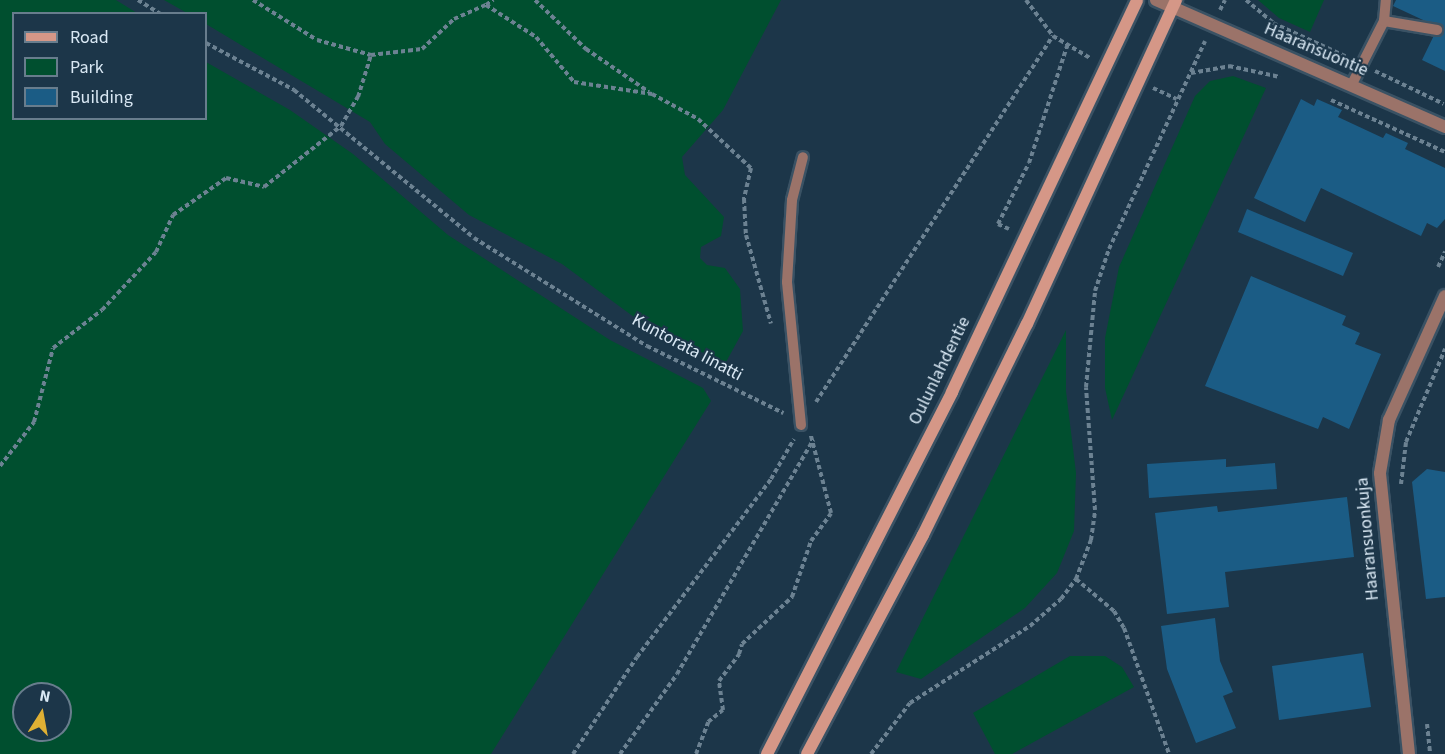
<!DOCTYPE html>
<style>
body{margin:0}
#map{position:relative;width:1445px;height:754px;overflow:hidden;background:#1c3649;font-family:"Source Sans 3",sans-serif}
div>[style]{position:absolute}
.green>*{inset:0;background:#004f2f}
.building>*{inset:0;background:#1b5c85}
.path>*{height:4px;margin-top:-2px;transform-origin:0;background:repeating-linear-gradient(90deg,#6c8292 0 4.5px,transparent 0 7.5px)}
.roads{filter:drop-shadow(2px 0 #3a5264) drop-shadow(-2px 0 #3a5264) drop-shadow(0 2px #3a5264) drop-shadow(0 -2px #3a5264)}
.lane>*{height:10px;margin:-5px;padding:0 5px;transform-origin:5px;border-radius:5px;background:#9b7369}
.street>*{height:12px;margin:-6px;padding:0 6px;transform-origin:6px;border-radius:6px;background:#9b7369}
.secondary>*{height:12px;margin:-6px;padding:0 6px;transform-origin:6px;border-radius:6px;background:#d59787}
span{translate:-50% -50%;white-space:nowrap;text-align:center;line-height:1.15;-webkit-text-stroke:4.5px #1c3649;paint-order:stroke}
.street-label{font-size:18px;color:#d9e8f4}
.legend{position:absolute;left:12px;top:12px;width:195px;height:108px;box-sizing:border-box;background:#1c3649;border:2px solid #687d8d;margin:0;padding:8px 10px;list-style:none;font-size:18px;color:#d9e8f4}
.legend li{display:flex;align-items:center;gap:12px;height:30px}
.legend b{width:30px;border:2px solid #687d8d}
.north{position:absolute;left:12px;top:682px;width:60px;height:60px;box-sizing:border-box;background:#1c3649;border:2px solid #687d8d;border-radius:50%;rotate:11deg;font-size:16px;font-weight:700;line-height:24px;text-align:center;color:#d9e8f4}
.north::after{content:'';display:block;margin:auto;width:21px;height:27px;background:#dfb034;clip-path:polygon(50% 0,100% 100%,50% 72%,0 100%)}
</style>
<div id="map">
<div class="green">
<i style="clip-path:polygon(evenodd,0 0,116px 0,137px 13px,14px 14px,14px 118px,206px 118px,206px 62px,290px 110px,353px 154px,448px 235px,610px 340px,703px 388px,711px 401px,491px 754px,0 754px,0 0,24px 694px,60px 694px,60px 730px,24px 730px,24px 694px)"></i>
<i style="clip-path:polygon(164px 0,781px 0,723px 110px,682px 157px,685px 175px,724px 217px,721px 236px,701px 247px,700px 258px,707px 265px,725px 268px,740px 289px,743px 331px,726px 362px,657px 334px,562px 264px,469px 215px,385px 144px,370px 122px,206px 24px,206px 14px,187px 13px)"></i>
<i style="clip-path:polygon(1258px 0,1324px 0,1310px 32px,1279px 18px)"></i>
<i style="clip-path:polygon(1233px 76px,1266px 88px,1112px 420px,1105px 388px,1105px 338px,1119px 267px,1195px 96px,1210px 81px)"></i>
<i style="clip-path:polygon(1066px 330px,1066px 391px,1076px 473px,1074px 531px,1057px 573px,1025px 608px,921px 679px,896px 672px)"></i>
<i style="clip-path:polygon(1070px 656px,1105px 656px,1122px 667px,1134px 687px,1012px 754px,995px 754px,973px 713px)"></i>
</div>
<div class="building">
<i style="clip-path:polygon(1396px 0,1445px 0,1445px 71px,1422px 60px,1438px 27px,1393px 6px)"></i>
<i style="clip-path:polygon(1301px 99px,1314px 106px,1317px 99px,1342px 110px,1338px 117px,1383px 138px,1386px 133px,1408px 143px,1405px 149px,1445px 168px,1445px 219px,1437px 228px,1427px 223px,1421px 236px,1321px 188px,1305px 222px,1254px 198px)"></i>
<i style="clip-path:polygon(1247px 209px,1353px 253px,1343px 276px,1238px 232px)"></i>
<i style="clip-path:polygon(1251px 276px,1346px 316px,1342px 325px,1360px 333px,1355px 344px,1381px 354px,1349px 429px,1323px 417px,1318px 429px,1205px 386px)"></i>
<i style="clip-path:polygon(1226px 459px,1226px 467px,1275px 463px,1277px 489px,1149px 498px,1147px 464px)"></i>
<i style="clip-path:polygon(1427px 469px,1445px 472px,1445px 597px,1426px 599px,1412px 482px)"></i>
<i style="clip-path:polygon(1347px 497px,1354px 557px,1225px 572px,1229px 607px,1167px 614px,1155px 513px,1217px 506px,1218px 512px)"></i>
<i style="clip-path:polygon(1215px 618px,1220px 661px,1233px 692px,1223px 696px,1236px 728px,1196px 743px,1167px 669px,1161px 626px)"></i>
<i style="clip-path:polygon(1363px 653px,1371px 707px,1279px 720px,1272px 666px)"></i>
</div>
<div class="path">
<i style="left:138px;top:0;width:26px;rotate:32deg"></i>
<i style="left:253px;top:0;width:75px;rotate:32deg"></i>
<i style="left:317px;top:40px;width:56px;rotate:15.5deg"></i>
<i style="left:371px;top:55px;width:51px;rotate:-6.7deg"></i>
<i style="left:422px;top:49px;width:44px;rotate:-43.2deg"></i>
<i style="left:454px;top:19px;width:35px;rotate:-24deg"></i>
<i style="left:486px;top:5px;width:59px;rotate:32.6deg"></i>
<i style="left:536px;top:37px;width:59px;rotate:49.8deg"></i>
<i style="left:574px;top:82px;width:79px;rotate:8.7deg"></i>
<i style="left:652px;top:94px;width:52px;rotate:28.5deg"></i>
<i style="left:698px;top:119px;width:72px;rotate:42.8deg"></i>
<i style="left:751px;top:168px;width:32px;rotate:103deg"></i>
<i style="left:744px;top:199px;width:36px;rotate:87deg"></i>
<i style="left:746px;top:235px;width:92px;rotate:74.3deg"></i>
<i style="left:535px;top:0;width:71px;rotate:43.9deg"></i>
<i style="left:586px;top:49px;width:76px;rotate:34.3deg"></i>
<i style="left:1026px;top:0;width:45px;rotate:53.1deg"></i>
<i style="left:1053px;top:36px;width:43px;rotate:30.7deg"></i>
<i style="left:1246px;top:0;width:35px;rotate:40deg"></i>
<i style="left:1273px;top:23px;width:81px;rotate:24.7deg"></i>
<i style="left:486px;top:5px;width:9px;rotate:-36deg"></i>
<i style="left:1220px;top:10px;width:11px;rotate:-63deg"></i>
<i style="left:206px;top:43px;width:100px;rotate:28.1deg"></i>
<i style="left:294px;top:90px;width:233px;rotate:39.4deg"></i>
<i style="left:474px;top:238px;width:204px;rotate:32deg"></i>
<i style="left:647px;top:346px;width:152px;rotate:26.2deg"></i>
<i style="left:1375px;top:71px;width:76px;rotate:25.6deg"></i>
<i style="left:1191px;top:73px;width:39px;rotate:-10deg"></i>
<i style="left:1229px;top:66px;width:52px;rotate:12.2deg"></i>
<i style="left:1153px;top:88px;width:26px;rotate:25deg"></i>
<i style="left:1331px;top:100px;width:125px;rotate:24.5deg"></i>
<i style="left:1009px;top:229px;width:12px;rotate:-156deg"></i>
<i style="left:998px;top:224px;width:68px;rotate:-63.1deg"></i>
<i style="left:1029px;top:163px;width:123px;rotate:-72deg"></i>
<i style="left:1438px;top:267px;width:17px;rotate:-65deg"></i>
<i style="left:816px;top:402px;width:436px;rotate:-57.1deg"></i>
<i style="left:0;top:466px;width:56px;rotate:-52.3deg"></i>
<i style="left:34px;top:422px;width:76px;rotate:-75.6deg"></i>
<i style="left:53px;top:348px;width:62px;rotate:-37.8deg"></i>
<i style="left:102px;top:310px;width:79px;rotate:-47deg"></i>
<i style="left:156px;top:252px;width:41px;rotate:-65.3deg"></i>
<i style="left:173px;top:215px;width:65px;rotate:-34.9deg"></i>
<i style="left:226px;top:178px;width:39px;rotate:13deg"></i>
<i style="left:264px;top:187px;width:98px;rotate:-38.4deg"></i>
<i style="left:341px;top:126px;width:34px;rotate:-60deg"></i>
<i style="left:358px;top:97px;width:44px;rotate:-72.8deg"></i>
<i style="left:1401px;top:484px;width:42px;rotate:-83.2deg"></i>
<i style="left:1406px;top:442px;width:101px;rotate:-67.2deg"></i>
<i style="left:1076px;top:579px;width:50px;rotate:40.1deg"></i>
<i style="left:1114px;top:611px;width:20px;rotate:60deg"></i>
<i style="left:1124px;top:628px;width:134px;rotate:70.3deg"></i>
<i style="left:1427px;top:724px;width:30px;rotate:84deg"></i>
<i style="left:573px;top:754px;width:116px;rotate:-56.6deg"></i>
<i style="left:637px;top:657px;width:223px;rotate:-53deg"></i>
<i style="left:771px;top:479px;width:46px;rotate:-60.1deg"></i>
<i style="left:620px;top:754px;width:98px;rotate:-54.5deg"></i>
<i style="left:677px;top:674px;width:271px;rotate:-59.8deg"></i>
<i style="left:696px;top:754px;width:34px;rotate:-69deg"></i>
<i style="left:708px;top:722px;width:19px;rotate:-39deg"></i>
<i style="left:723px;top:710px;width:29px;rotate:-98deg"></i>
<i style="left:719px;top:681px;width:34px;rotate:-53deg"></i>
<i style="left:739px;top:654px;width:10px;rotate:-73deg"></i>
<i style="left:742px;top:644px;width:69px;rotate:-43.2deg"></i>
<i style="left:792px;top:597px;width:59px;rotate:-71.3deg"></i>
<i style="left:811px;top:541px;width:34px;rotate:-54deg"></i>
<i style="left:831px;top:513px;width:80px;rotate:-104.6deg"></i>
<i style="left:871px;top:754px;width:64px;rotate:-52.6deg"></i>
<i style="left:910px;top:703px;width:143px;rotate:-32.7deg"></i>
<i style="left:1030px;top:626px;width:41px;rotate:-41.1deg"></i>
<i style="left:1061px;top:599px;width:25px;rotate:-53deg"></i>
<i style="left:1076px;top:579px;width:42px;rotate:-69deg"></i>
<i style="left:1091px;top:540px;width:30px;rotate:-82deg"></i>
<i style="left:1095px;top:510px;width:123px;rotate:-94.2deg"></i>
<i style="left:1086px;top:387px;width:96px;rotate:-84.6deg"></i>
<i style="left:1095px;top:291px;width:44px;rotate:-71.6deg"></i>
<i style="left:1109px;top:249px;width:229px;rotate:-65.2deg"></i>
</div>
<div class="roads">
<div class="lane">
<i style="left:1384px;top:21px;width:54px;rotate:9.6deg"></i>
<i style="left:1352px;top:84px;width:71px;rotate:-63.1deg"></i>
<i style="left:1384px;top:21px;width:21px;rotate:-85deg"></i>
<i style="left:801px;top:425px;width:144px;rotate:-95.6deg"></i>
<i style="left:787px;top:282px;width:82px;rotate:-86.5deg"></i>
<i style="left:792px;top:200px;width:44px;rotate:-75.7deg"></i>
</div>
<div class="street">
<i style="left:1156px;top:0;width:316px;rotate:23.7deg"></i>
<i style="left:1409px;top:754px;width:282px;rotate:-95.9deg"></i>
<i style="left:1380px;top:473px;width:54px;rotate:-80.4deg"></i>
<i style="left:1389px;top:420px;width:136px;rotate:-65.7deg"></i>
</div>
<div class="secondary">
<i style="left:767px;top:754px;width:407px;rotate:-62.9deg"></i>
<i style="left:952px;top:392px;width:433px;rotate:-64.7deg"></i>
<i style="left:807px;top:754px;width:248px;rotate:-62.1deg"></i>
<i style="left:923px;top:535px;width:235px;rotate:-63.8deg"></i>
<i style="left:1027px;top:324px;width:357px;rotate:-65.3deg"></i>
</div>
</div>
<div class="street-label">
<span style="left:1316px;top:50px;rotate:23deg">Haaransuontie</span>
<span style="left:687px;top:348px;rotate:28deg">Kuntorata Iinatti</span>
<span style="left:940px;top:371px;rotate:-64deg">Oulunlahdentie</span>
<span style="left:1368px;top:539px;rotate:-95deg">Haaransuonkuja</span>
</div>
<ul class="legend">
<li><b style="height:8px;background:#d59787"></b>Road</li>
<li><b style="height:16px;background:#004f2f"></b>Park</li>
<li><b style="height:16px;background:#1b5c85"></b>Building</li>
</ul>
<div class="north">N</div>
</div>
